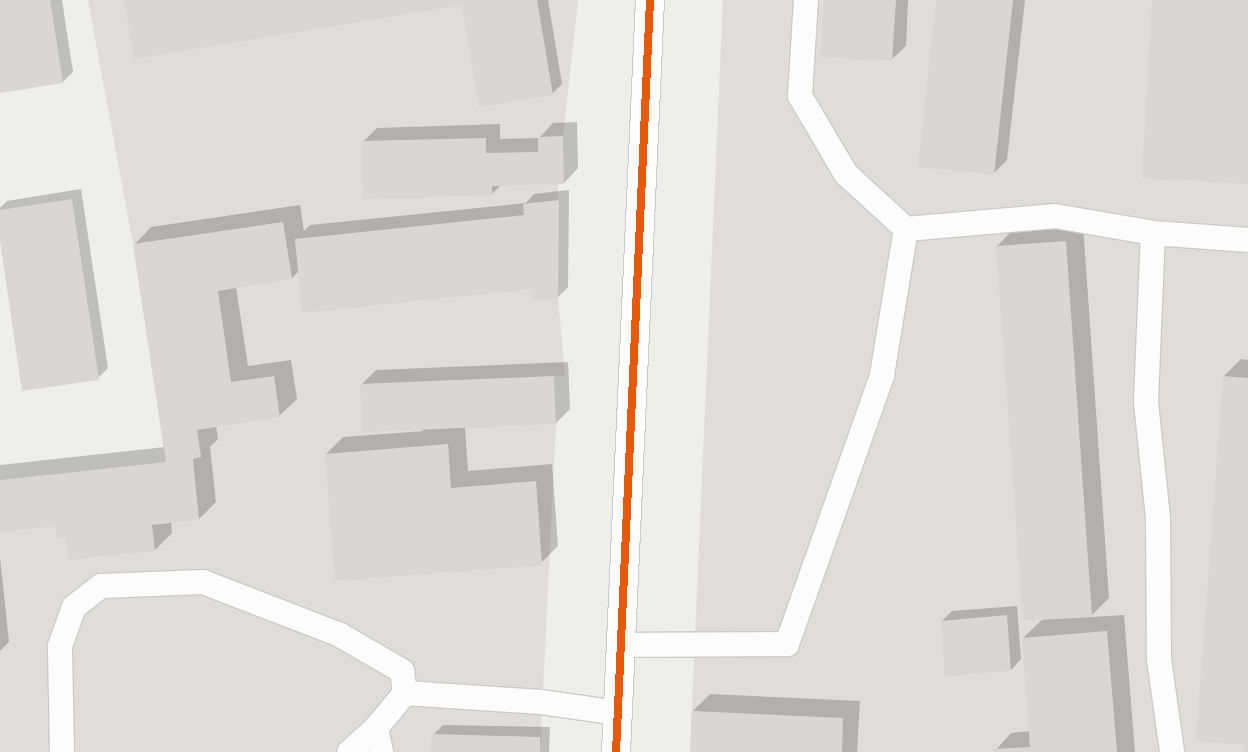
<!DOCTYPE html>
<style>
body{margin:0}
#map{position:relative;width:1248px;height:752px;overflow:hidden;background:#eeeeea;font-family:Lato,sans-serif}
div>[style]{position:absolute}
.industrial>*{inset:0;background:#deddda}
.shadow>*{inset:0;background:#0003}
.building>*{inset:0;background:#d8d7d5}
.roads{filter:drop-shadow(1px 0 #cbcccb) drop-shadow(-1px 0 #cbcccb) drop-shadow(0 1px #cbcccb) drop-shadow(0 -1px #cbcccb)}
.lane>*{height:24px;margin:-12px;padding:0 12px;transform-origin:12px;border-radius:12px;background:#fcfcfc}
.street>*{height:28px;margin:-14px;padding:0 14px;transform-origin:14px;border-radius:14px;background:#fcfcfc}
.cycleway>*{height:8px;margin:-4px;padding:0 4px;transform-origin:4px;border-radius:4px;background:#e8590c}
span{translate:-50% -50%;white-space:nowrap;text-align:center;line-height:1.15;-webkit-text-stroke:4px #fff;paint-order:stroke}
</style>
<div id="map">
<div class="industrial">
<i style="clip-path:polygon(88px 0,578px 0,563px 136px,564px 184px,558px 184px,558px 299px,565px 375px,554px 376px,556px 424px,540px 752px,0 752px,0 480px,166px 462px,133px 244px)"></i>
<i style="clip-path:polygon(723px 0,1248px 0,1248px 752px,690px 752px)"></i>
</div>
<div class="shadow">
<i style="clip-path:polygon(0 0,62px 0,73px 72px,63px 82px,0 92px)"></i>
<i style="clip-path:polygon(125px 0,548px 0,562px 84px,552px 94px,463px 4px)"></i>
<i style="clip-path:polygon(825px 0,908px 0,906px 46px,891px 60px)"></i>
<i style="clip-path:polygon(937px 0,1025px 0,1007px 160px,993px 174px)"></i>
<i style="clip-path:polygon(577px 122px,578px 168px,564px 183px,502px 184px,492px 194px,363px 142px,377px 128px,500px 124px,500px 139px,539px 138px,553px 123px)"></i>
<i style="clip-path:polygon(81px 189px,108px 368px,98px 378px,0 232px,0 208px,7px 201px)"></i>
<i style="clip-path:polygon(569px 190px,568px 287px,557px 298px,533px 288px,299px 271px,292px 278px,236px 287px,248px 366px,291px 360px,297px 399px,279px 416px,216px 426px,218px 439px,210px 447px,216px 502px,199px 519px,171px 522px,172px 533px,155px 550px,67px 536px,56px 525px,0 531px,0 465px,165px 447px,134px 245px,151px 227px,300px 205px,304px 231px,310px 225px,526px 203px,534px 194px)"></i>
<i style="clip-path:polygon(1083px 224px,1109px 598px,1090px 617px,1124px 615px,1135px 752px,994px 752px,1011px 733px,1030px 731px,1023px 638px,1043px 619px,997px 246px,1014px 229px)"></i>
<i style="clip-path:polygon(1241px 359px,1248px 360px,1248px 752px,1245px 752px,1224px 376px)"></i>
<i style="clip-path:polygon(568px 362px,570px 409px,556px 423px,465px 427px,468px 471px,552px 464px,558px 546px,541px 563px,326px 454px,343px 437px,424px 431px,361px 385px,376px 370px)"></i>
<i style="clip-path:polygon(0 557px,9px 642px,0 651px)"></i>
<i style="clip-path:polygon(1017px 606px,1021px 659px,1011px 670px,942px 621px,952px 611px)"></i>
<i style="clip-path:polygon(710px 694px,860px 701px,857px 752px,691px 752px,693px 711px)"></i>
<i style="clip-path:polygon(443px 725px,550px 727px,549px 752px,432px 752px,433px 735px)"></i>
</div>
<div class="building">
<i style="clip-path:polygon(0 0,50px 0,63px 83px,0 93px)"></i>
<i style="clip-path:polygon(124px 0,537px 0,553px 95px,479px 107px,462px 5px,134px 59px)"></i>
<i style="clip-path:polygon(824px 0,896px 0,892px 61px,820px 57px)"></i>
<i style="clip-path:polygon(936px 0,1013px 0,994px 175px,918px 167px)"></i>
<i style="clip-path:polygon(1152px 0,1248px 0,1248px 184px,1142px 178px)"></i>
<i style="clip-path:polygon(563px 136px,564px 184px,492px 186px,492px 196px,363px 199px,361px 141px,486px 138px,486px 153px,538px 152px,538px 137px)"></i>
<i style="clip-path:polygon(72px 199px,99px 380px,22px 391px,0 241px,0 210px)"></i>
<i style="clip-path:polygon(559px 200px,558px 299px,533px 299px,532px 289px,302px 313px,295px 239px,524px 215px,523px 204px)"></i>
<i style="clip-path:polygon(283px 222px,292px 279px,218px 291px,231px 382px,274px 376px,280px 417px,197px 430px,201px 457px,193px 459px,199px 520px,152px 525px,155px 551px,68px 560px,66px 537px,57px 538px,55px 526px,0 532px,0 480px,166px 462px,133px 244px)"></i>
<i style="clip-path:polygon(1066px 241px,1092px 617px,1023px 621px,996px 246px)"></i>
<i style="clip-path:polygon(554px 376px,556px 424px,362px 432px,360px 384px)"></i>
<i style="clip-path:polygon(1223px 376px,1248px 378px,1248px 752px,1244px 752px,1245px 745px,1196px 741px)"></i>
<i style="clip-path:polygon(448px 444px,451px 488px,536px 481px,542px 565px,335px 581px,325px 454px)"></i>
<i style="clip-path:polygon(1007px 615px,1011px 671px,945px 676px,941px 621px)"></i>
<i style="clip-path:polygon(1107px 631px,1117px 752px,993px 752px,992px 749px,1030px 747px,1022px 638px)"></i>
<i style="clip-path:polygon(692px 711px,843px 718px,842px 752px,690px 752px)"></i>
<i style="clip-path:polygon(432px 734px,540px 737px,540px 752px,431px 752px)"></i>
</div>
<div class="roads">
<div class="lane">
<i style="left:806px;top:0;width:96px;rotate:93.6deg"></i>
<i style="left:800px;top:96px;width:91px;rotate:59.5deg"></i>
<i style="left:846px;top:174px;width:81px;rotate:42.5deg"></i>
<i style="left:906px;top:229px;width:150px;rotate:-5deg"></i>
<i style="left:1055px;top:216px;width:99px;rotate:9.8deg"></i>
<i style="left:1153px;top:233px;width:95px;rotate:4.2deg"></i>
<i style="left:1153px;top:233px;width:169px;rotate:92.4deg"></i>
<i style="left:1146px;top:402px;width:118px;rotate:84.1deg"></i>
<i style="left:1158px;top:519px;width:140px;rotate:89.6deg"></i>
<i style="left:1159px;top:659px;width:94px;rotate:82deg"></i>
<i style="left:621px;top:645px;width:166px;rotate:-0.3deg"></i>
<i style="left:787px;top:644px;width:285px;rotate:-70.5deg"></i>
<i style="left:882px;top:375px;width:148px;rotate:-80.7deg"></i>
<i style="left:405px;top:693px;width:136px;rotate:3.8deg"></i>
<i style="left:541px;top:702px;width:77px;rotate:8.2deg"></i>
<i style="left:376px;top:728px;width:25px;rotate:78deg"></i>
<i style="left:62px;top:752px;width:106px;rotate:-91.1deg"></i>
<i style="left:60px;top:646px;width:41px;rotate:-70.3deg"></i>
<i style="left:74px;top:607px;width:34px;rotate:-38deg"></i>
<i style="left:101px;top:586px;width:102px;rotate:-2.2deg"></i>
<i style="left:203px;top:582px;width:147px;rotate:21.1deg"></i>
<i style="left:340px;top:635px;width:72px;rotate:30.1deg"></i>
<i style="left:402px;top:671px;width:22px;rotate:82deg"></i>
<i style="left:405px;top:693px;width:45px;rotate:129.6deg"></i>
<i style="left:376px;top:728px;width:36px;rotate:138deg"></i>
</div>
<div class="street">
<i style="left:616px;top:752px;width:753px;rotate:-87.41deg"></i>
</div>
</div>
<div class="cycleway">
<i style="left:616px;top:752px;width:753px;rotate:-87.41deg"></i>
</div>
</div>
